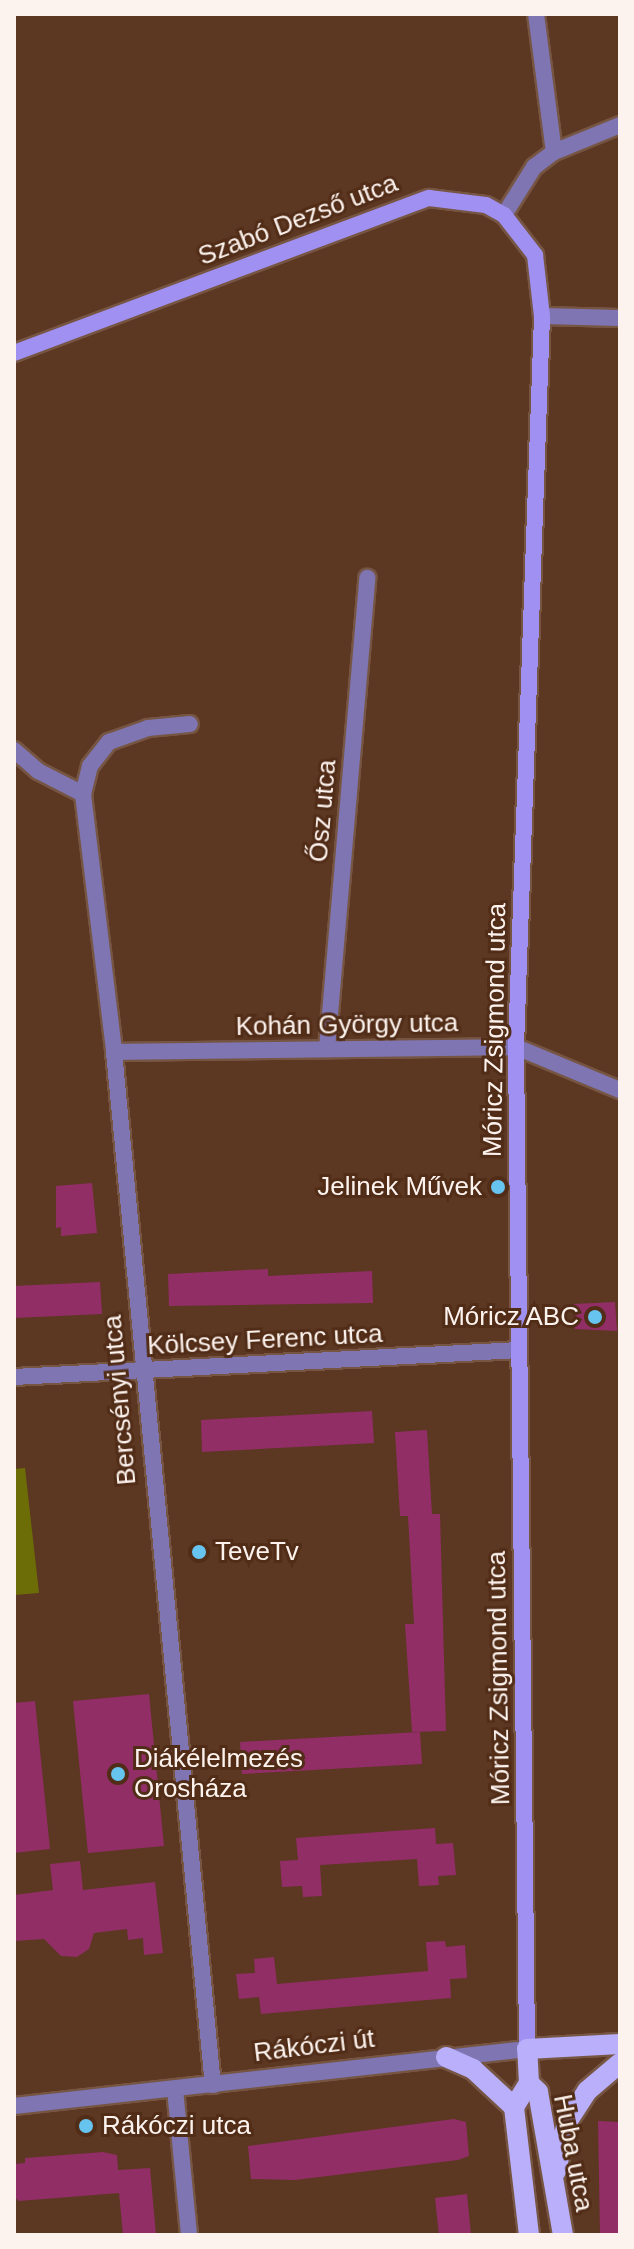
<!DOCTYPE html>
<meta charset="utf-8">
<style>
body{margin:0}
#map{position:relative;width:634px;height:2249px;overflow:hidden;background:#5c3722;font-family:Helvetica,sans-serif}
div>[style]{position:absolute}
.green>*{inset:0;background:#6d6d07}
.building>*{inset:0;background:#912e66}
.roads{filter:drop-shadow(2px 0 #765543) drop-shadow(-2px 0 #765543) drop-shadow(0 2px #765543) drop-shadow(0 -2px #765543)}
.minor>*{height:16px;margin:-8px;padding:0 8px;transform-origin:8px;border-radius:8px;background:#7e75b2}
.secondary>*{height:16px;margin:-8px;padding:0 8px;transform-origin:8px;border-radius:8px;background:#a090f1}
.primary>*{height:20px;margin:-10px;padding:0 10px;transform-origin:10px;border-radius:10px;background:#b9affa}
.dots>*{width:22px;height:22px;translate:-50% -50%;box-sizing:border-box;border:4px solid #512c17;border-radius:50%}
span{translate:-50% -50%;white-space:nowrap;text-align:center;line-height:1.15;-webkit-text-stroke:6px #512c17;paint-order:stroke}
.street-label{font-size:26px;color:#fdf3ee}
.poi-label{font-size:26px;color:#fdf3ee}
.right{translate:-100% -50%;text-align:right}
.left{translate:0 -50%;text-align:left}
.frame{position:absolute;inset:0;border:16px solid #fdf3ee;pointer-events:none}
</style>
<div id="map">
<div class="green">
<i style="clip-path:polygon(25px 1468px,39px 1593px,14px 1595px,14px 1469px)"></i>
</div>
<div class="building">
<i style="clip-path:polygon(92px 1183px,97px 1233px,61px 1236px,61px 1227px,56px 1228px,56px 1186px)"></i>
<i style="clip-path:polygon(268px 1269px,268px 1276px,372px 1271px,373px 1303px,169px 1306px,168px 1274px)"></i>
<i style="clip-path:polygon(100px 1282px,102px 1314px,14px 1318px,14px 1286px)"></i>
<i style="clip-path:polygon(615px 1302px,617px 1331px,575px 1329px,573px 1304px)"></i>
<i style="clip-path:polygon(372px 1411px,374px 1443px,202px 1452px,201px 1420px)"></i>
<i style="clip-path:polygon(427px 1430px,432px 1514px,440px 1514px,446px 1731px,412px 1732px,405px 1624px,414px 1624px,408px 1516px,400px 1516px,395px 1432px)"></i>
<i style="clip-path:polygon(149px 1694px,164px 1846px,88px 1853px,73px 1701px)"></i>
<i style="clip-path:polygon(35px 1701px,50px 1849px,14px 1853px,14px 1703px)"></i>
<i style="clip-path:polygon(420px 1732px,422px 1764px,242px 1774px,240px 1742px)"></i>
<i style="clip-path:polygon(435px 1828px,436px 1844px,453px 1843px,456px 1875px,438px 1876px,439px 1885px,419px 1886px,417px 1859px,320px 1865px,322px 1896px,303px 1897px,302px 1886px,282px 1887px,280px 1861px,298px 1860px,296px 1838px)"></i>
<i style="clip-path:polygon(80px 1861px,83px 1890px,155px 1882px,163px 1953px,144px 1955px,143px 1938px,128px 1940px,127px 1929px,94px 1933px,89px 1949px,77px 1957px,61px 1956px,44px 1939px,14px 1941px,14px 1895px,53px 1890px,50px 1864px)"></i>
<i style="clip-path:polygon(445px 1941px,446px 1947px,465px 1945px,467px 1978px,450px 1979px,451px 1998px,261px 2014px,259px 1997px,239px 1999px,236px 1974px,255px 1973px,254px 1959px,274px 1957px,277px 1984px,428px 1971px,426px 1942px)"></i>
<i style="clip-path:polygon(454px 2119px,466px 2122px,469px 2156px,458px 2160px,295px 2180px,251px 2179px,248px 2146px)"></i>
<i style="clip-path:polygon(598px 2121px,620px 2122px,620px 2235px,600px 2235px)"></i>
<i style="clip-path:polygon(103px 2152px,117px 2155px,118px 2170px,150px 2168px,156px 2235px,123px 2235px,119px 2193px,19px 2201px,14px 2197px,14px 2164px,25px 2163px,25px 2158px)"></i>
<i style="clip-path:polygon(467px 2194px,471px 2235px,439px 2235px,435px 2198px)"></i>
</div>
<div class="roads">
<div class="minor">
<i style="left:536px;top:14px;width:139px;rotate:82.6deg"></i>
<i style="left:504px;top:215px;width:57px;rotate:-58deg"></i>
<i style="left:534px;top:167px;width:25px;rotate:-37deg"></i>
<i style="left:554px;top:152px;width:71px;rotate:-22.2deg"></i>
<i style="left:542px;top:316px;width:78px;rotate:1.5deg"></i>
<i style="left:14px;top:750px;width:32px;rotate:41deg"></i>
<i style="left:38px;top:771px;width:51px;rotate:27.1deg"></i>
<i style="left:83px;top:794px;width:260px;rotate:83.1deg"></i>
<i style="left:114px;top:1052px;width:1038px;rotate:84.53deg"></i>
<i style="left:83px;top:794px;width:29px;rotate:-76deg"></i>
<i style="left:90px;top:766px;width:31px;rotate:-52deg"></i>
<i style="left:109px;top:742px;width:41px;rotate:-19.7deg"></i>
<i style="left:148px;top:728px;width:42px;rotate:-5.4deg"></i>
<i style="left:327px;top:1049px;width:473px;rotate:-85.1deg"></i>
<i style="left:114px;top:1052px;width:402px;rotate:-0.7deg"></i>
<i style="left:516px;top:1047px;width:113px;rotate:22.5deg"></i>
<i style="left:14px;top:1377px;width:506px;rotate:-3.06deg"></i>
<i style="left:175px;top:2089px;width:147px;rotate:84.5deg"></i>
<i style="left:14px;top:2106px;width:516px;rotate:-6.34deg"></i>
</div>
<div class="secondary">
<i style="left:14px;top:353px;width:443px;rotate:-20.5deg"></i>
<i style="left:429px;top:198px;width:57px;rotate:7deg"></i>
<i style="left:486px;top:205px;width:21px;rotate:29deg"></i>
<i style="left:504px;top:215px;width:51px;rotate:52.2deg"></i>
<i style="left:535px;top:255px;width:61px;rotate:83.5deg"></i>
<i style="left:542px;top:316px;width:731px;rotate:92.04deg"></i>
<i style="left:516px;top:1047px;width:1002px;rotate:89.37deg"></i>
</div>
<div class="primary">
<i style="left:446px;top:2057px;width:30px;rotate:24deg"></i>
<i style="left:473px;top:2069px;width:56px;rotate:42.8deg"></i>
<i style="left:529px;top:2083px;width:13px;rotate:45deg"></i>
<i style="left:538px;top:2092px;width:145px;rotate:80.1deg"></i>
<i style="left:556px;top:2171px;width:50px;rotate:-77.3deg"></i>
<i style="left:567px;top:2122px;width:37px;rotate:-57deg"></i>
<i style="left:587px;top:2091px;width:43px;rotate:-40.3deg"></i>
<i style="left:529px;top:2235px;width:129px;rotate:-96.7deg"></i>
<i style="left:514px;top:2107px;width:28px;rotate:-58deg"></i>
<i style="left:529px;top:2083px;width:34px;rotate:-93deg"></i>
<i style="left:527px;top:2049px;width:93px;rotate:-3.1deg"></i>
</div>
</div>
<div class="dots">
<i style="left:498px;top:1187px;background:#66c4ef"></i>
<i style="left:595px;top:1317px;background:#66c4ef"></i>
<i style="left:199px;top:1552px;background:#66c4ef"></i>
<i style="left:118px;top:1774px;background:#66c4ef"></i>
<i style="left:86px;top:2126px;background:#66c4ef"></i>
</div>
<div class="street-label">
<span style="left:298px;top:220px;rotate:-21deg">Szabó Dezső utca</span>
<span style="left:323px;top:811px;rotate:-85deg">Ősz utca</span>
<span style="left:347px;top:1025px;rotate:-1deg">Kohán György utca</span>
<span style="left:495px;top:1030px;rotate:-89deg">Móricz Zsigmond utca</span>
<span style="left:265px;top:1340px;rotate:-3deg">Kölcsey Ferenc utca</span>
<span style="left:120px;top:1400px;rotate:-95deg">Bercsényi utca</span>
<span style="left:499px;top:1678px;rotate:-91deg">Móricz Zsigmond utca</span>
<span style="left:314px;top:2046px;rotate:-7deg">Rákóczi út</span>
<span style="left:573px;top:2153px;rotate:79deg">Huba utca</span>
</div>
<div class="poi-label">
<span class="right" style="left:482px;top:1187px">Jelinek Művek</span>
<span class="right" style="left:579px;top:1317px">Móricz ABC</span>
<span class="left" style="left:215px;top:1552px">TeveTv</span>
<span class="left" style="left:134px;top:1774px">Diákélelmezés<br>Orosháza</span>
<span class="left" style="left:102px;top:2126px">Rákóczi utca</span>
</div>
<div class="frame"></div>
</div>
